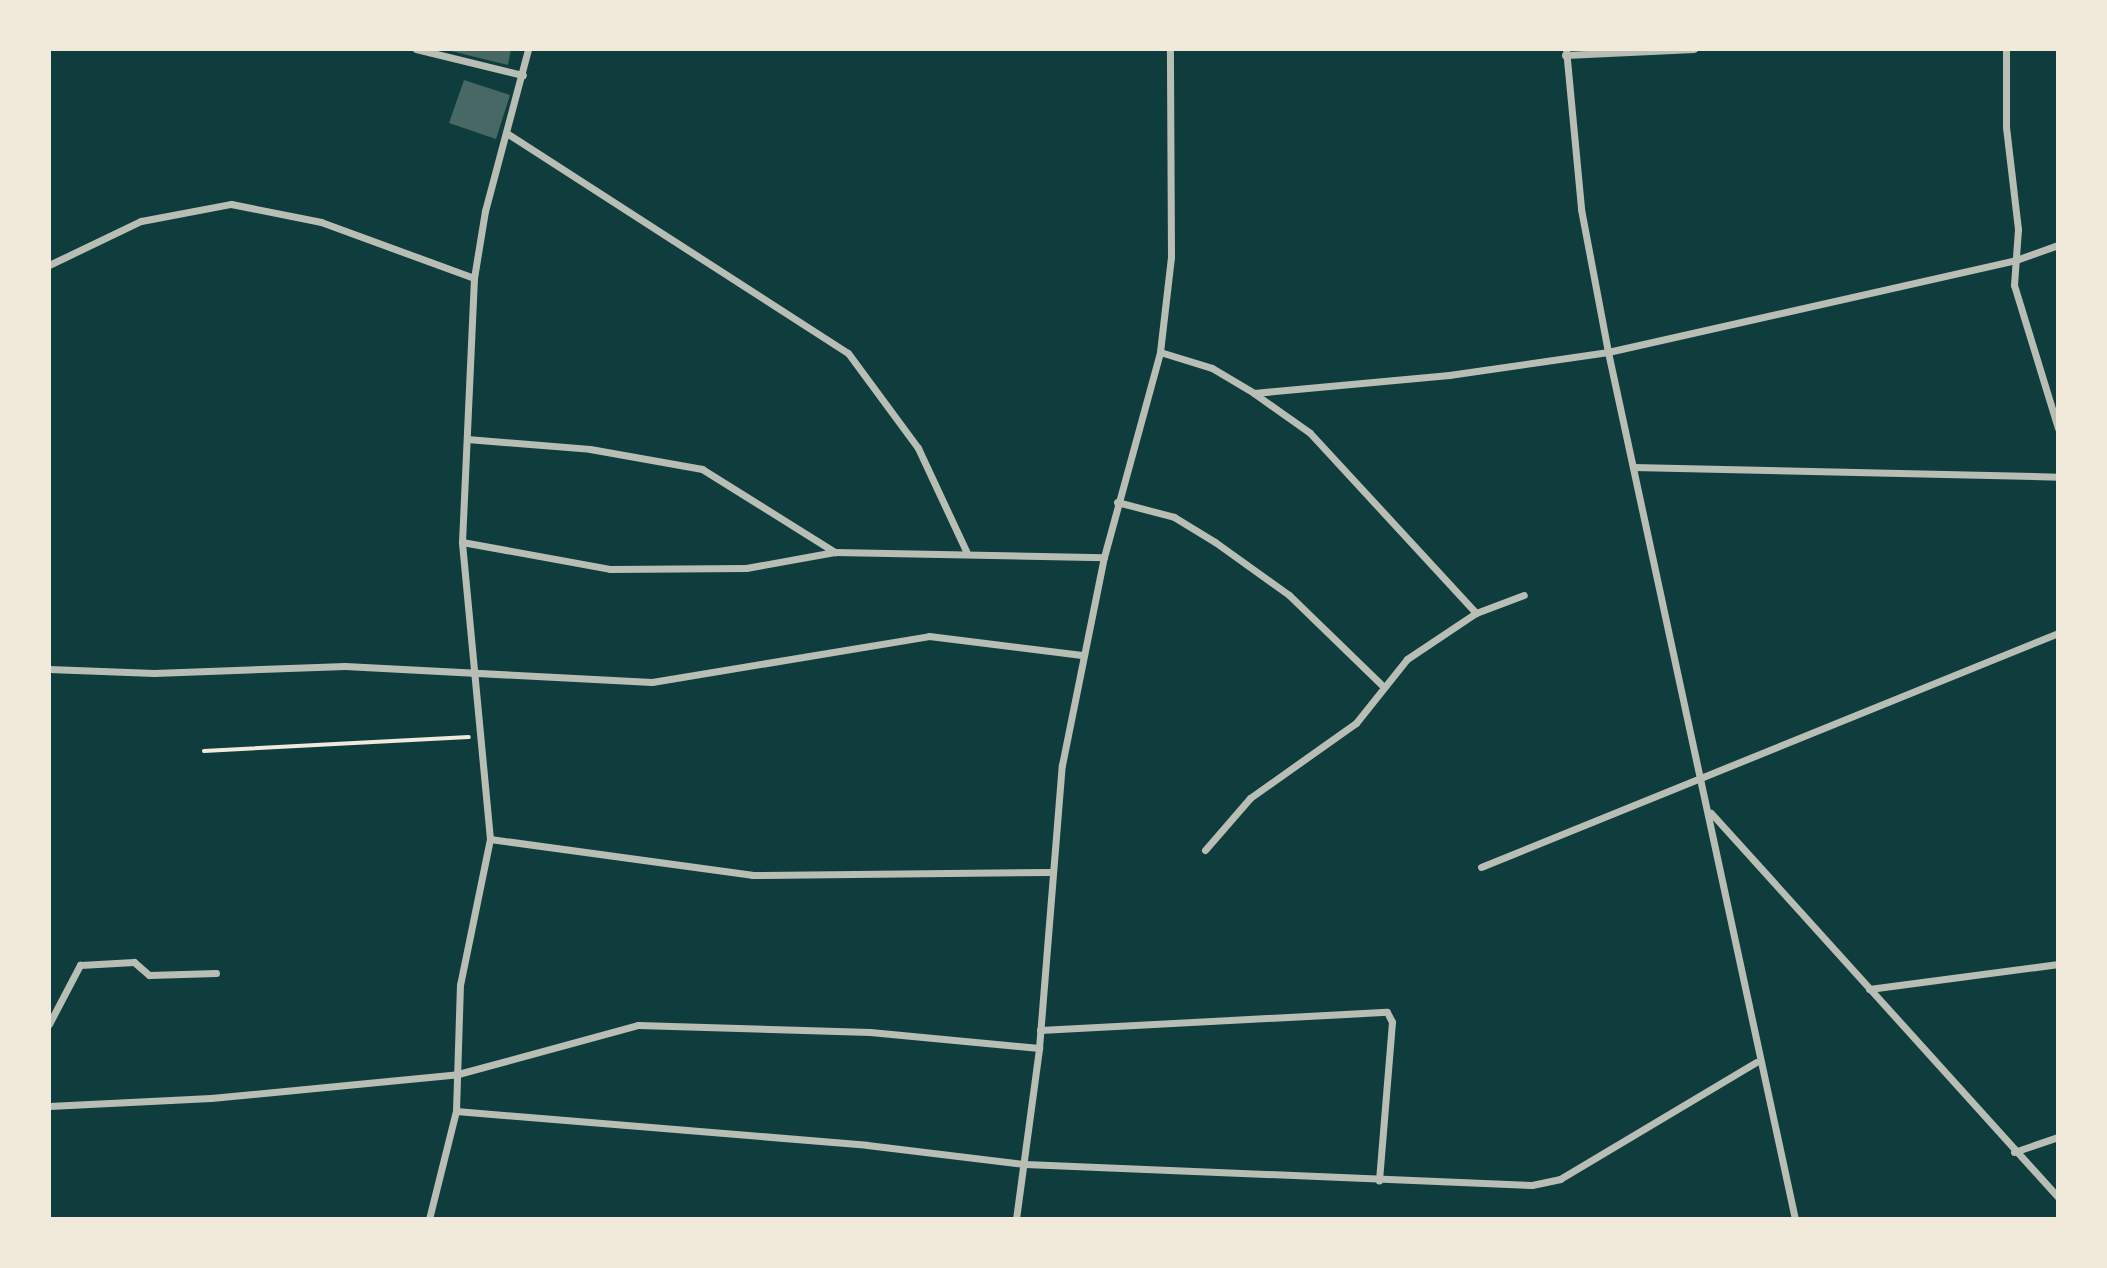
<!DOCTYPE html>
<style>
body{margin:0}
#map{position:relative;width:2107px;height:1268px;overflow:hidden;background:#0f3d3e;font-family:Manrope,sans-serif}
div>[style]{position:absolute}
.building>*{inset:0;background:#486865}
.path>*{height:3.5px;margin:-1.75px;padding:0 1.75px;transform-origin:1.75px;border-radius:1.75px;background:#f1e9da}
.minor>*{height:7px;margin:-3.5px;padding:0 3.5px;transform-origin:3.5px;border-radius:3.5px;background:#b8beb3}
span{translate:-50% -50%;white-space:nowrap;text-align:center;line-height:1.15;-webkit-text-stroke:7px #f1e9da;paint-order:stroke}
.frame{position:absolute;inset:0;border:51px solid #f1e9da;pointer-events:none}
</style>
<div id="map">
<div class="building">
<i style="clip-path:polygon(443px 49px,511px 49px,508px 65px)"></i>
<i style="clip-path:polygon(464px 80px,510px 95px,496px 139px,449px 123px)"></i>
</div>
<div class="path">
<i style="left:204px;top:751px;width:265px;rotate:-3deg"></i>
</div>
<div class="minor">
<i style="left:416px;top:49px;width:110px;rotate:13.7deg"></i>
<i style="left:1566px;top:49px;width:161px;rotate:84.6deg"></i>
<i style="left:1581px;top:209px;width:146px;rotate:79.3deg"></i>
<i style="left:1608px;top:352px;width:887px;rotate:77.83deg"></i>
<i style="left:2006px;top:49px;width:78px;rotate:90deg"></i>
<i style="left:2006px;top:127px;width:103px;rotate:83.3deg"></i>
<i style="left:2018px;top:229px;width:56px;rotate:94.1deg"></i>
<i style="left:2014px;top:285px;width:150px;rotate:72.9deg"></i>
<i style="left:1565px;top:55px;width:129px;rotate:-2.7deg"></i>
<i style="left:508px;top:134px;width:404px;rotate:32.8deg"></i>
<i style="left:848px;top:353px;width:118px;rotate:53.6deg"></i>
<i style="left:918px;top:448px;width:114px;rotate:65deg"></i>
<i style="left:49px;top:265px;width:102px;rotate:-25.6deg"></i>
<i style="left:141px;top:221px;width:92px;rotate:-10.7deg"></i>
<i style="left:231px;top:204px;width:92px;rotate:11.3deg"></i>
<i style="left:321px;top:222px;width:163px;rotate:20.1deg"></i>
<i style="left:1160px;top:352px;width:54px;rotate:17.1deg"></i>
<i style="left:1212px;top:368px;width:49px;rotate:30.8deg"></i>
<i style="left:1254px;top:393px;width:196px;rotate:-5.3deg"></i>
<i style="left:1449px;top:375px;width:161px;rotate:-8.2deg"></i>
<i style="left:1608px;top:352px;width:418px;rotate:-12.7deg"></i>
<i style="left:2016px;top:260px;width:45px;rotate:-19.7deg"></i>
<i style="left:1255px;top:394px;width:67px;rotate:35.3deg"></i>
<i style="left:1310px;top:433px;width:245px;rotate:47.3deg"></i>
<i style="left:467px;top:439px;width:123px;rotate:4.6deg"></i>
<i style="left:590px;top:449px;width:114px;rotate:10.1deg"></i>
<i style="left:702px;top:469px;width:157px;rotate:32deg"></i>
<i style="left:1633px;top:467px;width:425px;rotate:1.3deg"></i>
<i style="left:1117px;top:502px;width:59px;rotate:14.7deg"></i>
<i style="left:1174px;top:517px;width:48px;rotate:31.4deg"></i>
<i style="left:1215px;top:542px;width:91px;rotate:35.6deg"></i>
<i style="left:1289px;top:595px;width:131px;rotate:44.1deg"></i>
<i style="left:462px;top:542px;width:150px;rotate:10.3deg"></i>
<i style="left:610px;top:569px;width:136px;rotate:-0.4deg"></i>
<i style="left:746px;top:568px;width:90px;rotate:-10.2deg"></i>
<i style="left:835px;top:552px;width:269px;rotate:1.1deg"></i>
<i style="left:49px;top:669px;width:105px;rotate:2.2deg"></i>
<i style="left:154px;top:673px;width:191px;rotate:-2.1deg"></i>
<i style="left:345px;top:666px;width:307px;rotate:3deg"></i>
<i style="left:652px;top:682px;width:281px;rotate:-9.4deg"></i>
<i style="left:929px;top:636px;width:154px;rotate:7.1deg"></i>
<i style="left:1711px;top:813px;width:518px;rotate:47.9deg"></i>
<i style="left:490px;top:839px;width:264px;rotate:7.8deg"></i>
<i style="left:752px;top:875px;width:297px;rotate:-0.6deg"></i>
<i style="left:1205px;top:850px;width:69px;rotate:-49.1deg"></i>
<i style="left:1250px;top:798px;width:130px;rotate:-35.3deg"></i>
<i style="left:1356px;top:723px;width:82px;rotate:-51.4deg"></i>
<i style="left:1407px;top:659px;width:83px;rotate:-33.7deg"></i>
<i style="left:1476px;top:613px;width:51px;rotate:-20.6deg"></i>
<i style="left:1481px;top:867px;width:623px;rotate:-22.07deg"></i>
<i style="left:1869px;top:989px;width:191px;rotate:-7.5deg"></i>
<i style="left:49px;top:1024px;width:67px;rotate:-62.3deg"></i>
<i style="left:80px;top:965px;width:54px;rotate:-3.2deg"></i>
<i style="left:134px;top:962px;width:20px;rotate:41deg"></i>
<i style="left:149px;top:975px;width:67px;rotate:-1.7deg"></i>
<i style="left:1040px;top:1030px;width:347px;rotate:-3deg"></i>
<i style="left:1387px;top:1012px;width:11px;rotate:63deg"></i>
<i style="left:1392px;top:1022px;width:159px;rotate:94.7deg"></i>
<i style="left:49px;top:1106px;width:162px;rotate:-2.8deg"></i>
<i style="left:211px;top:1098px;width:248px;rotate:-5.5deg"></i>
<i style="left:458px;top:1074px;width:187px;rotate:-15.2deg"></i>
<i style="left:638px;top:1025px;width:232px;rotate:1.7deg"></i>
<i style="left:870px;top:1032px;width:170px;rotate:5.4deg"></i>
<i style="left:456px;top:1111px;width:412px;rotate:4.7deg"></i>
<i style="left:867px;top:1145px;width:159px;rotate:6.9deg"></i>
<i style="left:1025px;top:1164px;width:507px;rotate:2.37deg"></i>
<i style="left:1532px;top:1185px;width:29px;rotate:-12deg"></i>
<i style="left:1560px;top:1179px;width:228px;rotate:-30.8deg"></i>
<i style="left:2014px;top:1152px;width:46px;rotate:-18.8deg"></i>
<i style="left:429px;top:1219px;width:111px;rotate:-76deg"></i>
<i style="left:456px;top:1111px;width:126px;rotate:-88.2deg"></i>
<i style="left:460px;top:985px;width:149px;rotate:-78.4deg"></i>
<i style="left:490px;top:839px;width:298px;rotate:-95.4deg"></i>
<i style="left:462px;top:542px;width:264px;rotate:-87.4deg"></i>
<i style="left:474px;top:278px;width:68px;rotate:-80.7deg"></i>
<i style="left:485px;top:211px;width:168px;rotate:-75.1deg"></i>
<i style="left:1016px;top:1219px;width:173px;rotate:-82.3deg"></i>
<i style="left:1039px;top:1048px;width:284px;rotate:-85.4deg"></i>
<i style="left:1062px;top:765px;width:212px;rotate:-78.6deg"></i>
<i style="left:1104px;top:557px;width:213px;rotate:-74.7deg"></i>
<i style="left:1160px;top:352px;width:96px;rotate:-83.4deg"></i>
<i style="left:1171px;top:257px;width:208px;rotate:-90.3deg"></i>
</div>
<div class="frame"></div>
</div>
